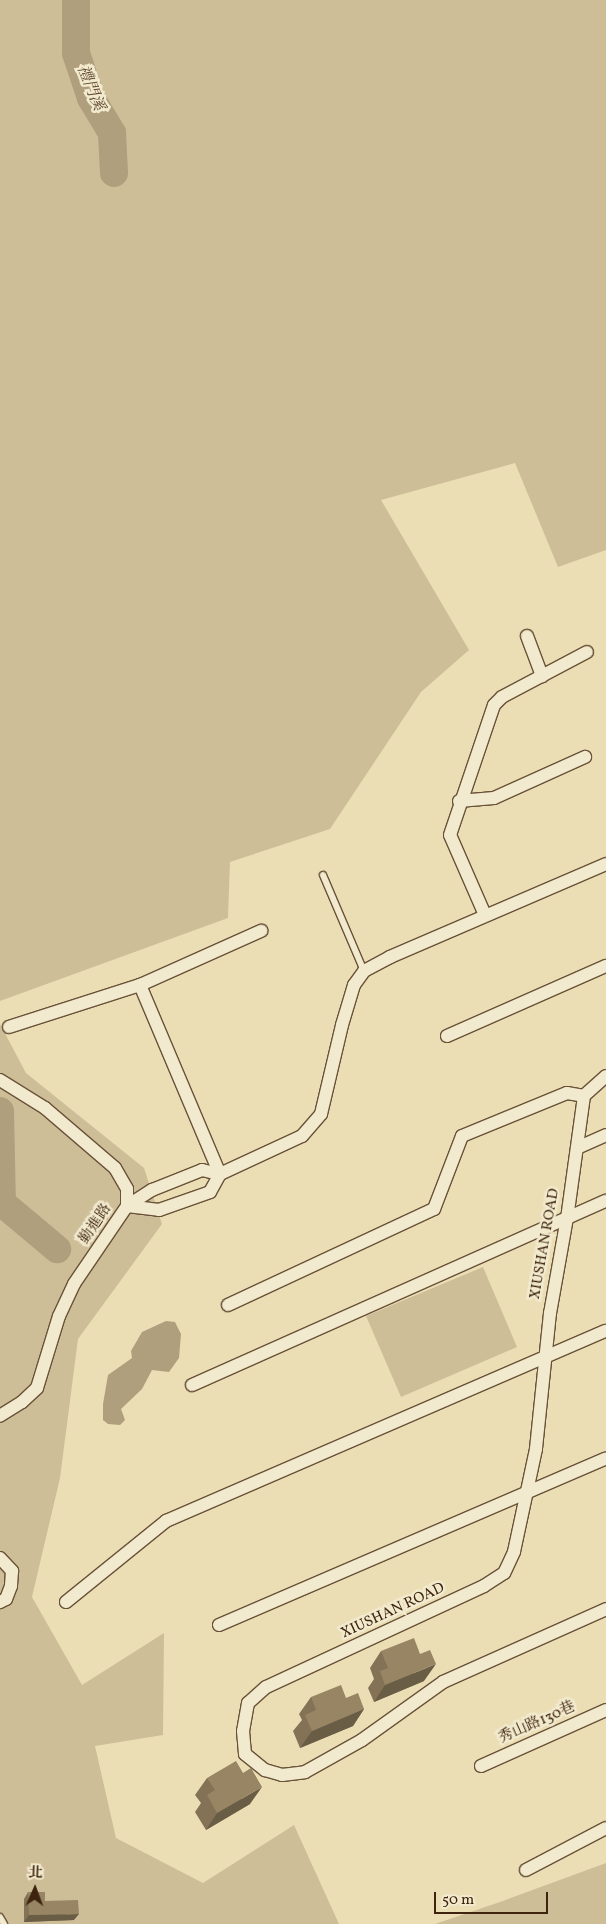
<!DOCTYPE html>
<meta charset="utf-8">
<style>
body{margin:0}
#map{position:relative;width:606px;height:1924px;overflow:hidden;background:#ebdeb4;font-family:Vollkorn,"Noto Serif TC",serif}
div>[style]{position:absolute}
.green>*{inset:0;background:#cebe98}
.water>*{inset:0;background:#b09f7c}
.river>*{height:28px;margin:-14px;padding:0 14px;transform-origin:14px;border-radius:14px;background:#b09f7c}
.roads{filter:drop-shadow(1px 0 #695238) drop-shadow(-1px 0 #695238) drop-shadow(0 1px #695238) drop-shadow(0 -1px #695238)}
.service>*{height:6px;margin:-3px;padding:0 3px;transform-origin:3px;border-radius:3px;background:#f2eace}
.minor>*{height:12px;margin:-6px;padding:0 6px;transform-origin:6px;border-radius:6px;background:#f2eace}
.wall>*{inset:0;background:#837256}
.shaded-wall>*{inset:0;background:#6a5d46}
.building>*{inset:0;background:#988564}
span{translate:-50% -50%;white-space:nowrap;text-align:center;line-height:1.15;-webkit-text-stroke:5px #f2eace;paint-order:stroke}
.street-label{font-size:15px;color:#3e240e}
.water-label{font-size:16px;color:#60492f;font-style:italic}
.north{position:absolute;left:10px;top:1864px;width:50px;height:50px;-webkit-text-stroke:4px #f2eace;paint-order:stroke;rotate:2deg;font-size:14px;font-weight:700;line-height:20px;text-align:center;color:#3e240e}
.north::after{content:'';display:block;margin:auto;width:18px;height:22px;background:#3e240e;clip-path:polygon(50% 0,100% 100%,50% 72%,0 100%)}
.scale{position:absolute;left:434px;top:1892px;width:114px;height:22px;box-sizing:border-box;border:2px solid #3e240e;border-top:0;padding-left:6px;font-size:15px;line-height:18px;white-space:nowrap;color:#3e240e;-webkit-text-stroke:4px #f2eace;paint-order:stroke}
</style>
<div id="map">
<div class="green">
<i style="clip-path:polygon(0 0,606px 0,606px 550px,558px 567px,515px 463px,381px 500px,469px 650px,421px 692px,330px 829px,230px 862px,228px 918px,0 1001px)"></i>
<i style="clip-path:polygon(0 1024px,26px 1073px,144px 1168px,162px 1224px,78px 1339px,60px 1478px,32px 1597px,82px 1685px,164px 1633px,163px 1735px,95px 1746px,116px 1838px,203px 1883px,294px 1825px,339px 1924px,0 1924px)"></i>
<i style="clip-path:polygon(483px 1267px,517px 1347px,401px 1397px,366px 1316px)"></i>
<i style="clip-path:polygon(606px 1863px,606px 1924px,435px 1924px,500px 1902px)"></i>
</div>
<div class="water">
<i style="clip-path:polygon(166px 1321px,175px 1322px,181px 1334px,179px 1358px,169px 1372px,152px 1370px,142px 1389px,121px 1409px,125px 1420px,120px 1425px,108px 1424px,103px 1420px,103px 1404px,108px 1375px,132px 1358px,131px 1351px,142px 1332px)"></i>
</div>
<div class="river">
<i style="left:76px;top:0;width:53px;rotate:90deg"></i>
<i style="left:76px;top:53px;width:47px;rotate:71.6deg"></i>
<i style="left:91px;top:98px;width:41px;rotate:59deg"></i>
<i style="left:112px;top:133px;width:40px;rotate:87.1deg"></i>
<i style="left:0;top:1111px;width:92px;rotate:88.8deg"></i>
<i style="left:2px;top:1203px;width:72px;rotate:39.9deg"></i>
</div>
<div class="roads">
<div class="service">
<i style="left:323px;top:875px;width:104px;rotate:66.9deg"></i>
<i style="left:0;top:1917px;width:8px;rotate:60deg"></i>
</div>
<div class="minor">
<i style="left:527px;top:636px;width:43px;rotate:69.4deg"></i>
<i style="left:459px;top:801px;width:35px;rotate:-5deg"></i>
<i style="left:494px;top:798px;width:100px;rotate:-24.3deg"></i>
<i style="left:485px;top:915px;width:87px;rotate:-113.6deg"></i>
<i style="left:450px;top:835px;width:137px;rotate:-71.3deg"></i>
<i style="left:494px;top:705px;width:11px;rotate:-45deg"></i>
<i style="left:502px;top:697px;width:96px;rotate:-27.9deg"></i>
<i style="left:140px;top:985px;width:205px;rotate:67.1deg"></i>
<i style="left:9px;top:1027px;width:138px;rotate:-17.8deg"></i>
<i style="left:140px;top:985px;width:133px;rotate:-24.1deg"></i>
<i style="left:447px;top:1036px;width:174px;rotate:-23.8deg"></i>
<i style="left:606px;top:1076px;width:30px;rotate:138deg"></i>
<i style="left:584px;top:1096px;width:123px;rotate:97.9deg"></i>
<i style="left:567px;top:1218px;width:97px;rotate:100.1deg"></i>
<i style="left:550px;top:1313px;width:137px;rotate:95.9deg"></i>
<i style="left:536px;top:1449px;width:105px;rotate:102.1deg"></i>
<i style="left:514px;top:1552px;width:23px;rotate:115deg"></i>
<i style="left:504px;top:1573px;width:24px;rotate:147deg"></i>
<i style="left:484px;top:1586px;width:240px;rotate:155.1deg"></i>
<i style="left:266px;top:1687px;width:24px;rotate:138deg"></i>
<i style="left:248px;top:1703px;width:28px;rotate:100deg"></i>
<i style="left:243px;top:1731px;width:23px;rotate:85deg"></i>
<i style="left:245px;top:1754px;width:26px;rotate:39deg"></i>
<i style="left:265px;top:1770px;width:18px;rotate:16deg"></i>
<i style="left:282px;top:1775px;width:23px;rotate:-7deg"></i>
<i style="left:305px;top:1772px;width:65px;rotate:-29.3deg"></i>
<i style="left:362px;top:1740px;width:100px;rotate:-35.6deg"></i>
<i style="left:443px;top:1682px;width:179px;rotate:-24.1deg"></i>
<i style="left:0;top:1080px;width:53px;rotate:31.9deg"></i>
<i style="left:45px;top:1108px;width:92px;rotate:40.6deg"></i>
<i style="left:115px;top:1168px;width:24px;rotate:60deg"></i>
<i style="left:127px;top:1189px;width:17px;rotate:90deg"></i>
<i style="left:127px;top:1206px;width:94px;rotate:124.2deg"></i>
<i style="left:74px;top:1284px;width:35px;rotate:115deg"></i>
<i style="left:59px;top:1316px;width:75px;rotate:107deg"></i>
<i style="left:37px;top:1388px;width:21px;rotate:137deg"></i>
<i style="left:22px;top:1402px;width:26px;rotate:148deg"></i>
<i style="left:577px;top:1148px;width:32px;rotate:-24deg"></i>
<i style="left:127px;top:1206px;width:32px;rotate:7deg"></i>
<i style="left:159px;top:1210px;width:54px;rotate:-19.4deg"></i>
<i style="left:210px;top:1192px;width:21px;rotate:-61deg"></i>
<i style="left:220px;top:1174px;width:90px;rotate:-24.9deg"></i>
<i style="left:302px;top:1136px;width:29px;rotate:-49deg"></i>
<i style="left:321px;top:1114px;width:91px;rotate:-76.7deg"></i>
<i style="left:342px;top:1025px;width:42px;rotate:-73.3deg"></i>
<i style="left:354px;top:985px;width:17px;rotate:-54deg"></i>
<i style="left:364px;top:971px;width:30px;rotate:-28deg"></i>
<i style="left:390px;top:957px;width:235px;rotate:-23.3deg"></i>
<i style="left:127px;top:1206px;width:30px;rotate:-33deg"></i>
<i style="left:152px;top:1190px;width:54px;rotate:-21.8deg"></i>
<i style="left:202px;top:1170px;width:18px;rotate:13deg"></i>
<i style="left:228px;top:1305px;width:227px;rotate:-25deg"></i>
<i style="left:434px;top:1209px;width:78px;rotate:-69deg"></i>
<i style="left:462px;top:1136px;width:113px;rotate:-22.3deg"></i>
<i style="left:567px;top:1093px;width:17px;rotate:10deg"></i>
<i style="left:192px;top:1385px;width:453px;rotate:-24deg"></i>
<i style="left:0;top:1558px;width:18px;rotate:47deg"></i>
<i style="left:12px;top:1571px;width:15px;rotate:94deg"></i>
<i style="left:11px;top:1586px;width:14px;rotate:111deg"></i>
<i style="left:6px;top:1599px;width:7px;rotate:153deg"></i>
<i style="left:66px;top:1602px;width:129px;rotate:-39deg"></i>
<i style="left:166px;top:1521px;width:479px;rotate:-23.4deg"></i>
<i style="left:219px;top:1625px;width:421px;rotate:-23.3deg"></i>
<i style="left:481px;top:1766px;width:137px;rotate:-24.1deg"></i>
<i style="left:526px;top:1870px;width:90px;rotate:-27.7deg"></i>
</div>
</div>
<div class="wall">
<i style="clip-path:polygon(381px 1651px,424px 1681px,374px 1702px,368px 1688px,374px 1679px,370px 1668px)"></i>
<i style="clip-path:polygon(311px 1697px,346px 1698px,364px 1709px,353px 1726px,300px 1748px,293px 1731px,302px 1720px,299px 1714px)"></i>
<i style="clip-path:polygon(207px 1778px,250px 1804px,206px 1830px,195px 1812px,201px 1803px,195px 1795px)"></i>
<i style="clip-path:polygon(28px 1892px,45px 1901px,74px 1920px,24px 1922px,24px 1899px)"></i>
</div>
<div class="shaded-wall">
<i style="clip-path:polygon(436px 1664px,424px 1681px,374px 1702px,385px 1685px)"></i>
<i style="clip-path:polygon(364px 1709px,353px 1726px,300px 1748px,312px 1731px)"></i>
<i style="clip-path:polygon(262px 1787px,250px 1804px,206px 1830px,217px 1813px)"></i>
<i style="clip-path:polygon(79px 1914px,74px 1920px,24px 1922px,29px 1915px)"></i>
</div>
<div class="building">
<i style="clip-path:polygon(414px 1638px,420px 1654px,430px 1650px,436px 1664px,385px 1685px,380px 1671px,388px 1668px,381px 1651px)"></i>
<i style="clip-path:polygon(341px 1685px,346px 1698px,358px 1693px,364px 1709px,312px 1731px,305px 1715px,316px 1710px,311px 1697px)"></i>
<i style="clip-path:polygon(236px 1761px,243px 1773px,251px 1768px,262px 1787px,217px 1813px,207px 1795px,215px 1790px,207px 1778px)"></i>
<i style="clip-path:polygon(28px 1892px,45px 1892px,45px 1901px,78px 1900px,79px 1914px,29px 1915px)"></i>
</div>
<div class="street-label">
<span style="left:96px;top:1224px;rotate:-56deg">勤進路</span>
<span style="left:545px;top:1244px;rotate:-80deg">XIUSHAN ROAD</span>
<span style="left:393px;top:1611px;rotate:-25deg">XIUSHAN ROAD</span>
<span style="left:537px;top:1723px;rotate:-24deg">秀山路130巷</span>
</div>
<div class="water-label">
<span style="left:90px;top:88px;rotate:68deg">禮門溪</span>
</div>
<div class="north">北</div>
<div class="scale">50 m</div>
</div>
